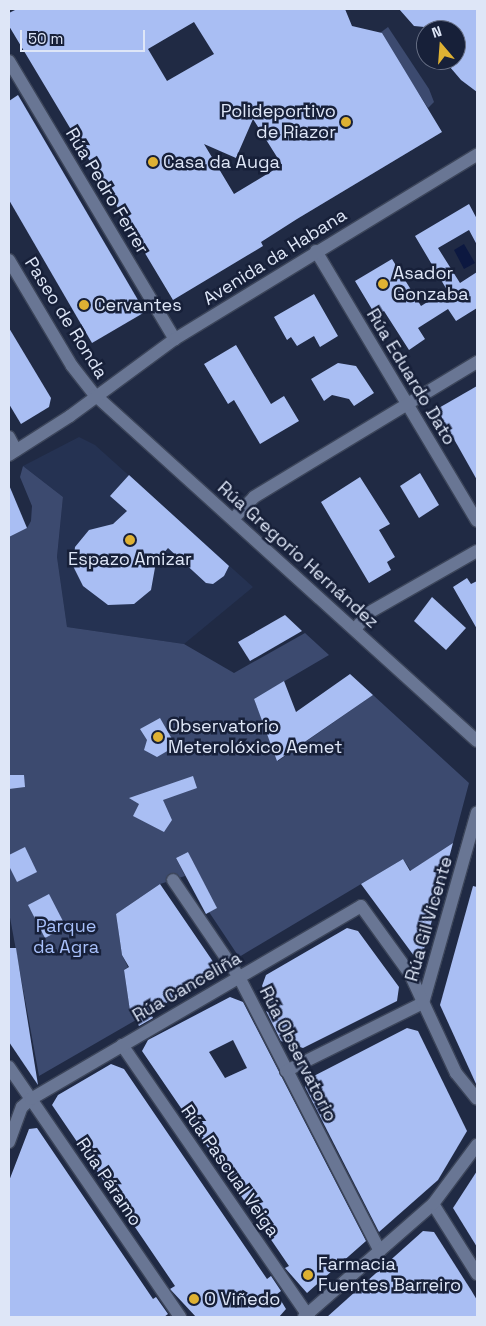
<!DOCTYPE html>
<meta charset="utf-8">
<style>
body{margin:0}
#map{position:relative;width:486px;height:1326px;overflow:hidden;background:#202a44;font-family:"Space Grotesk",sans-serif}
div>[style]{position:absolute}
.built>*{inset:0;background:#253252}
.green>*{inset:0;background:#3c4a6f}
.water>*{inset:0;background:#0c1840}
.building>*{inset:0;background:#a9bef3}
.roads{filter:drop-shadow(1px 0 #3c455a) drop-shadow(-1px 0 #3c455a) drop-shadow(0 1px #3c455a) drop-shadow(0 -1px #3c455a)}
.minor>*{height:12px;margin:-6px;padding:0 6px;transform-origin:6px;border-radius:6px;background:#697694}
.dots>*{width:14px;height:14px;translate:-50% -50%;box-sizing:border-box;border:2px solid #172039;border-radius:50%}
span{translate:-50% -50%;white-space:nowrap;text-align:center;line-height:1.15;-webkit-text-stroke:5px #172039;paint-order:stroke}
.poi-label{font-size:18px;color:#dee6f7}
.right{translate:-100% -50%;text-align:right}
.left{translate:0 -50%;text-align:left}
.street-label{font-size:18px;color:#dee6f7}
.park-label{font-size:18px;color:#a8c0fa}
.frame{position:absolute;inset:0;border:10px solid #dee6f7;pointer-events:none}
.north{position:absolute;left:416px;top:20px;width:50px;height:50px;box-sizing:border-box;background:#172039;border:1px solid #676f85;border-radius:50%;rotate:342deg;font-size:14px;font-weight:700;line-height:20px;text-align:center;color:#dee6f7}
.north::after{content:'';display:block;margin:auto;width:18px;height:22px;background:#deb133;clip-path:polygon(50% 0,100% 100%,50% 72%,0 100%)}
.scale{position:absolute;left:20px;top:30px;width:125px;height:22px;box-sizing:border-box;border:2px solid #dee6f7;border-top:0;padding-left:6px;font-size:15px;line-height:18px;white-space:nowrap;color:#dee6f7;-webkit-text-stroke:4px #172039;paint-order:stroke}
</style>
<div id="map">
<div class="built">
<i style="clip-path:polygon(79px 437px,95px 445px,253px 587px,184px 644px,67px 627px,57px 557px,63px 497px,23px 466px)"></i>
</div>
<div class="green">
<i style="clip-path:polygon(388px 27px,429px 89px,434px 102px,428px 108px,380px 33px)"></i>
<i style="clip-path:polygon(23px 466px,63px 497px,57px 557px,67px 627px,184px 644px,234px 673px,305px 633px,329px 655px,254px 699px,278px 761px,373px 695px,469px 783px,453px 843px,411px 871px,403px 859px,239px 957px,209px 912px,216px 908px,188px 852px,176px 858px,185px 876px,160px 884px,116px 914px,122px 955px,128px 967px,124px 970px,130px 1011px,136px 1020px,39px 1076px,9px 912px,9px 537px,27px 528px,31px 521px,32px 506px,20px 477px)"></i>
</div>
<div class="water">
<i style="clip-path:polygon(464px 244px,475px 263px,464px 269px,454px 250px)"></i>
</div>
<div class="building">
<i style="clip-path:polygon(evenodd,17px 9px,345px 9px,352px 26px,382px 33px,442px 132px,297px 219px,261px 242px,263px 246px,173px 300px,9px 26px,9px 13px,17px 9px,194px 22px,214px 54px,167px 81px,148px 49px,194px 22px,17px 9px,253px 119px,282px 165px,234px 194px,204px 144px,236px 158px,253px 119px)"></i>
<i style="clip-path:polygon(399px 9px,477px 9px,477px 92px,461px 80px,444px 60px,456px 60px,456px 30px,414px 26px)"></i>
<i style="clip-path:polygon(18px 95px,145px 312px,92px 343px,9px 200px,9px 101px)"></i>
<i style="clip-path:polygon(469px 204px,477px 219px,477px 245px,469px 230px,438px 248px,460px 283px,477px 272px,477px 308px,456px 321px,448px 309px,418px 328px,425px 339px,409px 350px,384px 311px,376px 316px,355px 281px,392px 259px,421px 306px,447px 290px,415px 236px)"></i>
<i style="clip-path:polygon(314px 294px,338px 336px,320px 347px,314px 336px,297px 346px,291px 337px,287px 340px,274px 317px)"></i>
<i style="clip-path:polygon(9px 328px,51px 398px,49px 407px,21px 424px,9px 404px)"></i>
<i style="clip-path:polygon(236px 345px,271px 404px,284px 396px,299px 421px,260px 444px,234px 400px,228px 404px,204px 364px)"></i>
<i style="clip-path:polygon(338px 363px,356px 366px,374px 393px,354px 406px,349px 399px,332px 395px,324px 401px,311px 379px)"></i>
<i style="clip-path:polygon(477px 386px,477px 480px,437px 409px)"></i>
<i style="clip-path:polygon(420px 473px,439px 505px,419px 518px,400px 486px)"></i>
<i style="clip-path:polygon(129px 475px,229px 566px,224px 576px,213px 584px,206px 583px,168px 548px,156px 562px,151px 590px,134px 604px,108px 605px,83px 586px,73px 566px,75px 547px,89px 530px,113px 524px,127px 511px,110px 496px)"></i>
<i style="clip-path:polygon(360px 477px,390px 524px,379px 530px,395px 557px,387px 562px,391px 570px,369px 583px,321px 502px)"></i>
<i style="clip-path:polygon(9px 485px,27px 528px,9px 537px)"></i>
<i style="clip-path:polygon(467px 578px,471px 584px,477px 581px,477px 629px,453px 587px)"></i>
<i style="clip-path:polygon(432px 597px,466px 628px,446px 650px,414px 621px)"></i>
<i style="clip-path:polygon(285px 615px,302px 631px,250px 661px,238px 642px)"></i>
<i style="clip-path:polygon(350px 674px,373px 695px,277px 761px,254px 699px,284px 681px,296px 712px)"></i>
<i style="clip-path:polygon(160px 718px,176px 746px,157px 757px,144px 750px,147px 740px,140px 729px)"></i>
<i style="clip-path:polygon(9px 775px,24px 775px,25px 787px,9px 789px)"></i>
<i style="clip-path:polygon(193px 776px,197px 788px,163px 800px,172px 820px,164px 832px,133px 816px,139px 804px,129px 798px)"></i>
<i style="clip-path:polygon(453px 843px,445px 873px,420px 964px,361px 884px,403px 859px,410px 871px)"></i>
<i style="clip-path:polygon(25px 847px,37px 872px,17px 882px,9px 866px,9px 855px)"></i>
<i style="clip-path:polygon(188px 852px,217px 908px,206px 914px,176px 858px)"></i>
<i style="clip-path:polygon(160px 884px,216px 966px,212px 977px,150px 1012px,153px 1018px,139px 1026px,130px 1011px,124px 970px,129px 967px,122px 955px,116px 914px)"></i>
<i style="clip-path:polygon(473px 886px,477px 887px,477px 1086px,440px 1005px)"></i>
<i style="clip-path:polygon(49px 894px,66px 927px,45px 938px,28px 905px)"></i>
<i style="clip-path:polygon(347px 928px,358px 931px,399px 987px,397px 1001px,303px 1048px,281px 1041px,266px 1011px,277px 1016px,262px 986px,266px 975px)"></i>
<i style="clip-path:polygon(9px 948px,16px 948px,38px 1085px,9px 1042px)"></i>
<i style="clip-path:polygon(evenodd,230px 997px,243px 1002px,366px 1241px,307px 1293px,285px 1268px,289px 1266px,142px 1051px,148px 1040px,230px 997px,233px 1040px,247px 1068px,225px 1078px,209px 1052px,233px 1040px)"></i>
<i style="clip-path:polygon(407px 1028px,418px 1031px,467px 1131px,438px 1180px,379px 1232px,305px 1087px,308px 1079px)"></i>
<i style="clip-path:polygon(111px 1064px,124px 1069px,267px 1279px,271px 1276px,281px 1291px,277px 1294px,286px 1309px,279px 1317px,196px 1317px,170px 1289px,175px 1286px,52px 1105px,58px 1095px)"></i>
<i style="clip-path:polygon(37px 1128px,153px 1299px,156px 1297px,168px 1314px,164px 1317px,9px 1317px,9px 1181px,29px 1129px)"></i>
<i style="clip-path:polygon(477px 1171px,477px 1247px,453px 1208px)"></i>
<i style="clip-path:polygon(423px 1231px,434px 1232px,471px 1290px,477px 1300px,477px 1317px,327px 1317px)"></i>
</div>
<div class="roads">
<div class="minor">
<i style="left:9px;top:61px;width:324px;rotate:59.2deg"></i>
<i style="left:316px;top:251px;width:314px;rotate:59.2deg"></i>
<i style="left:9px;top:260px;width:123px;rotate:59.3deg"></i>
<i style="left:72px;top:366px;width:37px;rotate:52deg"></i>
<i style="left:95px;top:395px;width:515px;rotate:42.17deg"></i>
<i style="left:9px;top:437px;width:15px;rotate:62deg"></i>
<i style="left:9px;top:455px;width:72px;rotate:-32.6deg"></i>
<i style="left:70px;top:416px;width:130px;rotate:-36.3deg"></i>
<i style="left:175px;top:339px;width:354px;rotate:-31.4deg"></i>
<i style="left:233px;top:519px;width:30px;rotate:-46deg"></i>
<i style="left:254px;top:497px;width:261px;rotate:-31.2deg"></i>
<i style="left:355px;top:629px;width:23px;rotate:-49deg"></i>
<i style="left:370px;top:612px;width:123px;rotate:-29.7deg"></i>
<i style="left:173px;top:880px;width:117px;rotate:55.8deg"></i>
<i style="left:239px;top:977px;width:308px;rotate:62.8deg"></i>
<i style="left:122px;top:1045px;width:330px;rotate:55.5deg"></i>
<i style="left:9px;top:1067px;width:303px;rotate:55.6deg"></i>
<i style="left:286px;top:1071px;width:153px;rotate:-26.4deg"></i>
<i style="left:423px;top:1003px;width:198px;rotate:-74.2deg"></i>
<i style="left:9px;top:1142px;width:37px;rotate:-70deg"></i>
<i style="left:22px;top:1107px;width:12px;rotate:-42deg"></i>
<i style="left:31px;top:1099px;width:382px;rotate:-30.3deg"></i>
<i style="left:361px;top:906px;width:84px;rotate:54.2deg"></i>
<i style="left:410px;top:974px;width:109px;rotate:65.1deg"></i>
<i style="left:456px;top:1073px;width:33px;rotate:51deg"></i>
<i style="left:433px;top:1204px;width:83px;rotate:57.8deg"></i>
<i style="left:304px;top:1317px;width:171px;rotate:-41.2deg"></i>
<i style="left:433px;top:1204px;width:74px;rotate:-53.3deg"></i>
</div>
</div>
<div class="dots">
<i style="left:346px;top:122px;background:#deb133"></i>
<i style="left:153px;top:162px;background:#deb133"></i>
<i style="left:383px;top:284px;background:#deb133"></i>
<i style="left:84px;top:305px;background:#deb133"></i>
<i style="left:130px;top:540px;background:#deb133"></i>
<i style="left:158px;top:737px;background:#deb133"></i>
<i style="left:308px;top:1275px;background:#deb133"></i>
<i style="left:194px;top:1299px;background:#deb133"></i>
</div>
<div class="poi-label">
<span class="right" style="left:336px;top:122px">Polideportivo<br>de Riazor</span>
<span class="left" style="left:163px;top:162px">Casa da Auga</span>
<span class="left" style="left:393px;top:284px">Asador<br>Gonzaba</span>
<span class="left" style="left:94px;top:305px">Cervantes</span>
<span style="left:130px;top:559px">Espazo Amizar</span>
<span class="left" style="left:168px;top:737px">Observatorio<br>Meterolóxico Aemet</span>
<span class="left" style="left:318px;top:1275px">Farmacia<br>Fuentes Barreiro</span>
<span class="left" style="left:204px;top:1299px">O Viñedo</span>
</div>
<div class="street-label">
<span style="left:107px;top:191px;rotate:59deg">Rúa Pedro Ferrer</span>
<span style="left:275px;top:257px;rotate:-32deg">Avenida da Habana</span>
<span style="left:66px;top:318px;rotate:58deg">Paseo de Ronda</span>
<span style="left:411px;top:377px;rotate:59deg">Rúa Eduardo Dato</span>
<span style="left:298px;top:555px;rotate:42deg">Rúa Gregorio Hernández</span>
<span style="left:429px;top:919px;rotate:-74deg">Rúa Gil Vicente</span>
<span style="left:187px;top:987px;rotate:-30deg">Rúa Canceliña</span>
<span style="left:298px;top:1054px;rotate:63deg">Rúa Observatorio</span>
<span style="left:230px;top:1171px;rotate:55deg">Rúa Pascual Veiga</span>
<span style="left:109px;top:1182px;rotate:56deg">Rúa Páramo</span>
</div>
<div class="park-label">
<span style="left:66px;top:937px">Parque<br>da Agra</span>
</div>
<div class="frame"></div>
<div class="north">N</div>
<div class="scale">50 m</div>
</div>
